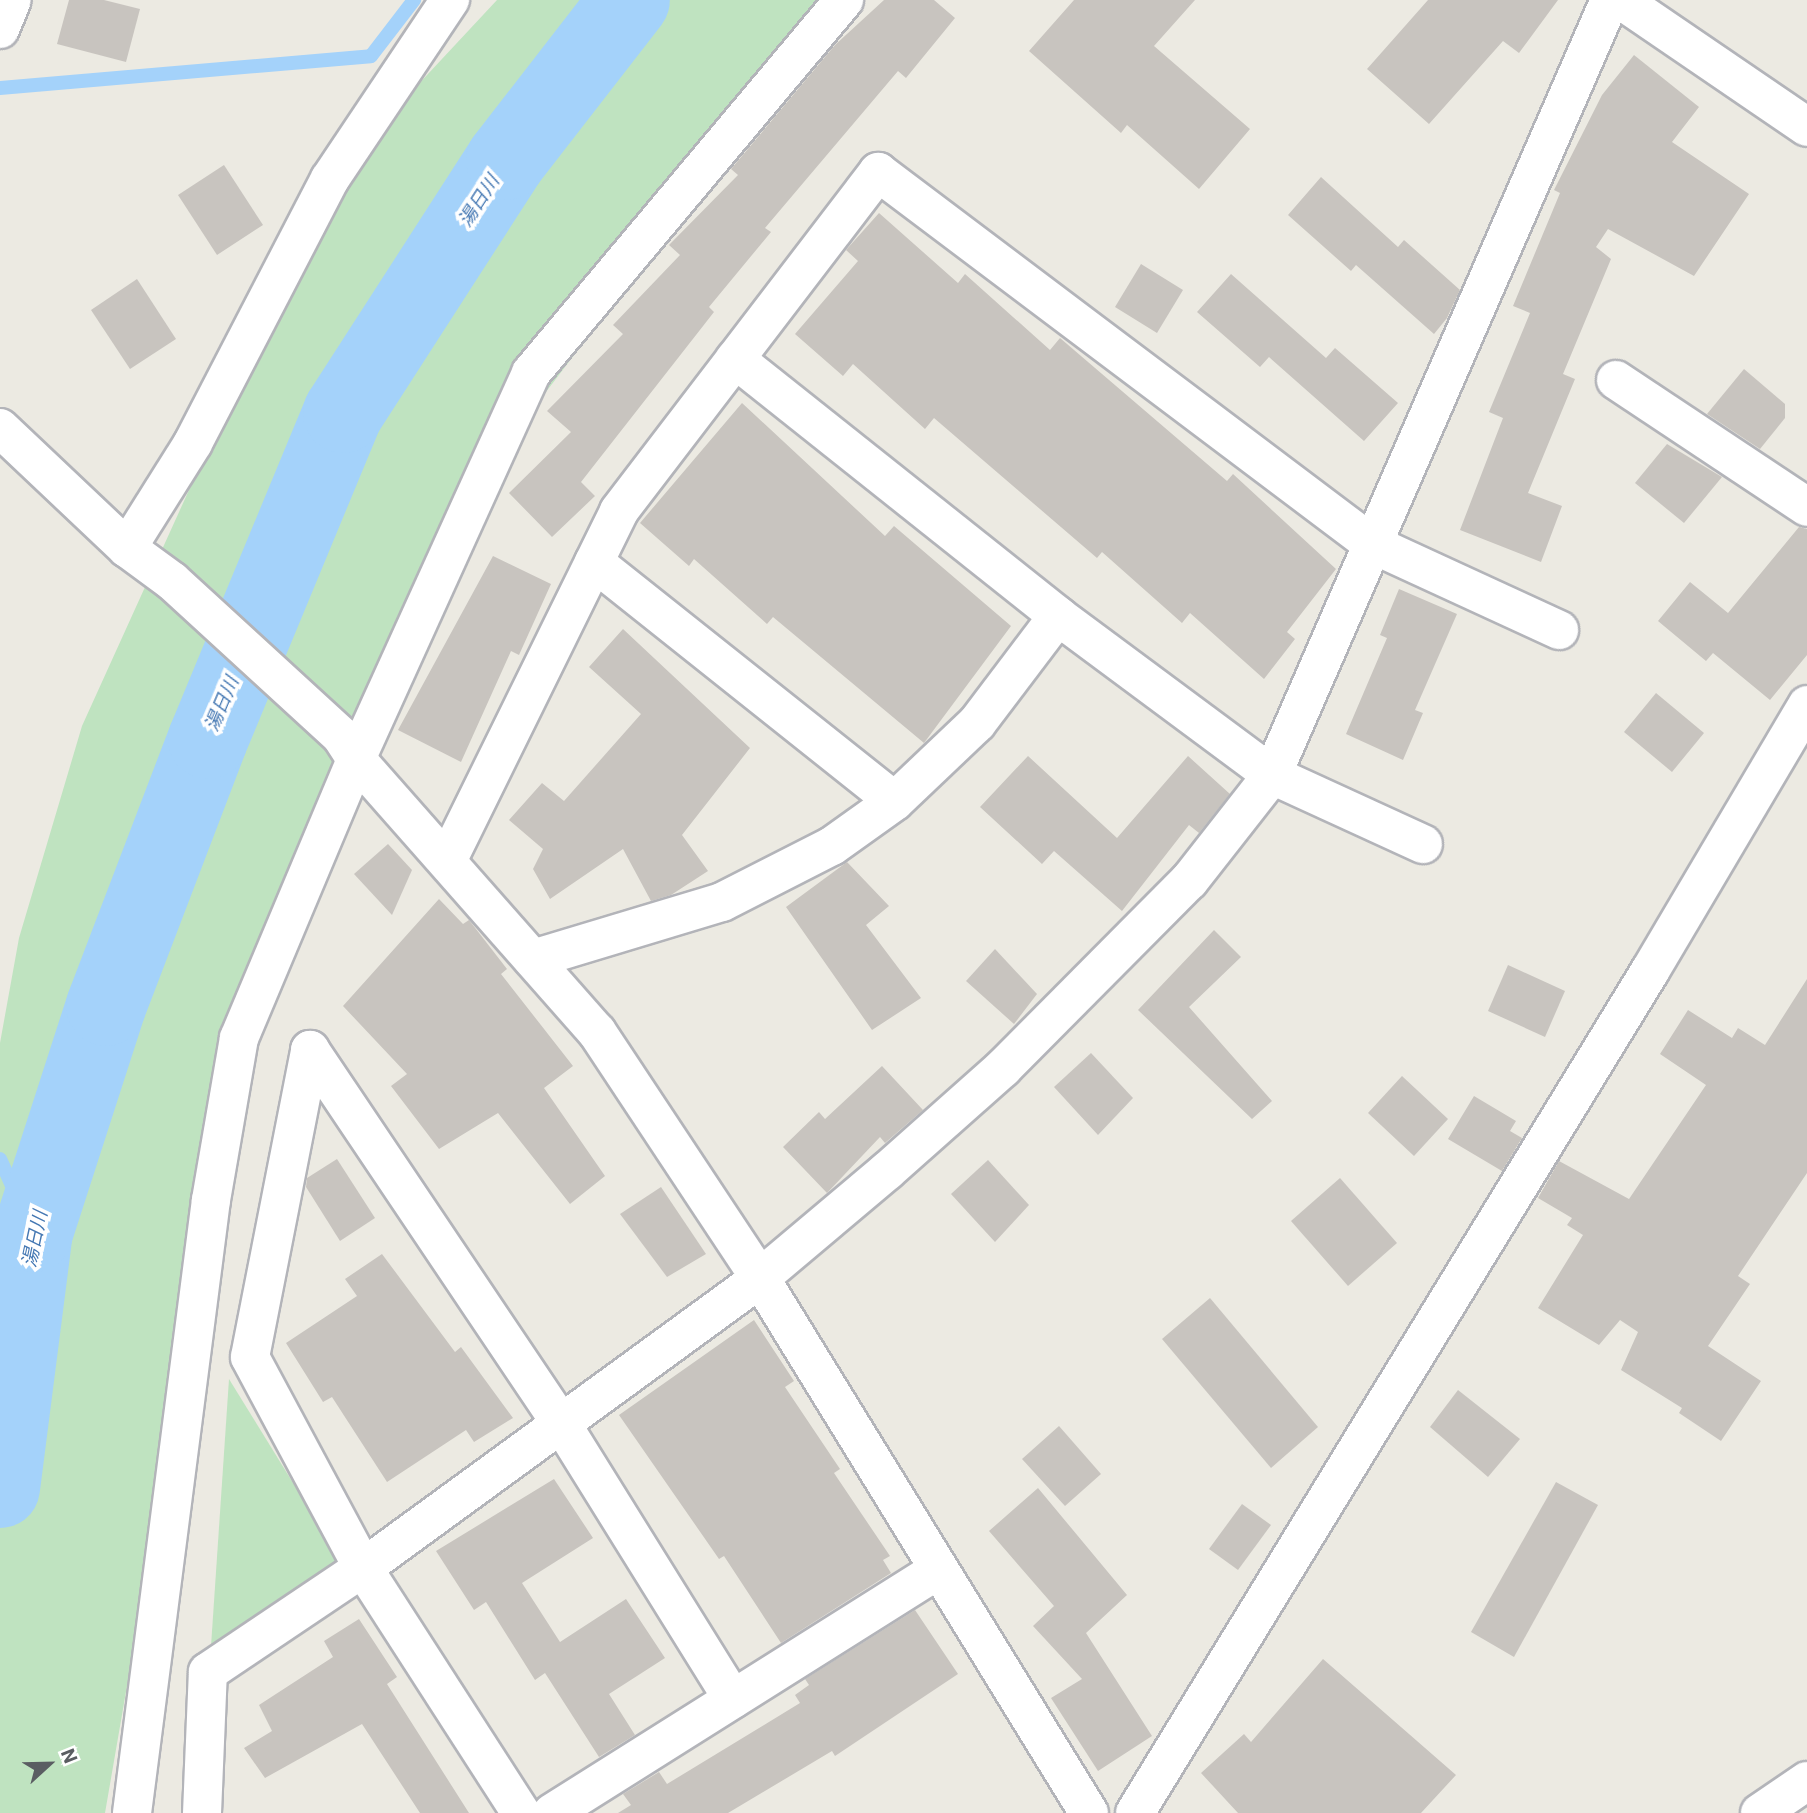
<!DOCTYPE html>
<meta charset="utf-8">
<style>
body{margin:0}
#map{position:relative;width:1807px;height:1813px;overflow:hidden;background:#eceae2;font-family:Roboto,"Noto Sans JP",sans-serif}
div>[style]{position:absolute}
.green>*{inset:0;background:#bfe3c0}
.stream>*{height:14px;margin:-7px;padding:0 7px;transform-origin:7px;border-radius:7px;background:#a4d2fa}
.river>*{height:80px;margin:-40px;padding:0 40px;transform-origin:40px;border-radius:40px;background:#a4d2fa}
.building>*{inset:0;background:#c8c4bf}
.roads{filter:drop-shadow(2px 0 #b3b4b9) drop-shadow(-2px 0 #b3b4b9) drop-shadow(0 2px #b3b4b9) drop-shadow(0 -2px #b3b4b9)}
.minor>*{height:38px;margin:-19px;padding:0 19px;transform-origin:19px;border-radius:19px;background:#fff}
.tertiary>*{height:38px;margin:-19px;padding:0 19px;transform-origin:19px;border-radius:19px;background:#fff}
span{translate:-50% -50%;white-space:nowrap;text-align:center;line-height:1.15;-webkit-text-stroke:7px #fff;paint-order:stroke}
.water-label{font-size:19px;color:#4578b3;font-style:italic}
.north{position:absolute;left:14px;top:1729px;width:70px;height:70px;-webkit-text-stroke:5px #fff;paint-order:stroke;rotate:68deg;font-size:19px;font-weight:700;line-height:28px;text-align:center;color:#5a5d62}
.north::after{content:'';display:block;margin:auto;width:24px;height:32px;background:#5a5d62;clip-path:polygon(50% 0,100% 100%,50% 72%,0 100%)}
</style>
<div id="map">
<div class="green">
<i style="clip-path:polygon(497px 0,846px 0,457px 508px,230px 1091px,105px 1813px,0 1813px,0 1043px,19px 938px,82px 726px,330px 179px)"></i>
<i style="clip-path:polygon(229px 1379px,343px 1564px,210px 1661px)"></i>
</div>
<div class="stream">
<i style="left:0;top:88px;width:372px;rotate:-4.9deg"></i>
<i style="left:371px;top:56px;width:71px;rotate:-52.5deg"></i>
<i style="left:0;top:1159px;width:80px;rotate:65.7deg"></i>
</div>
<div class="river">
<i style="left:0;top:1488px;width:258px;rotate:-82.7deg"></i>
<i style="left:33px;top:1232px;width:237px;rotate:-72.1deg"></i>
<i style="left:106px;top:1006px;width:286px;rotate:-69.1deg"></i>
<i style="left:208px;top:739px;width:353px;rotate:-67.5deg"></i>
<i style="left:343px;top:413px;width:301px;rotate:-57.2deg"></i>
<i style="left:506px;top:160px;width:202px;rotate:-52.2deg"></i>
</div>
<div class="building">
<i style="clip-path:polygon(69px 0,104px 0,140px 9px,126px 62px,57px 44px)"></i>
<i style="clip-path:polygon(884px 0,934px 0,955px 18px,906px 78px,898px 71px,765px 228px,771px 232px,709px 307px,714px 312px,581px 482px,595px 496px,552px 537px,509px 493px,571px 432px,547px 411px,623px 334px,613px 325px,680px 255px,669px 245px,738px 175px,731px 169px,835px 45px)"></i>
<i style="clip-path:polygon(1074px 0,1195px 0,1154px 46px,1250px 129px,1199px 189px,1127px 125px,1121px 133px,1029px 51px)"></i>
<i style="clip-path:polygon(1428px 0,1558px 0,1519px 53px,1503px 41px,1429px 124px,1367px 69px)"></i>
<i style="clip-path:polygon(1634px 55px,1699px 107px,1672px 142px,1749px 194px,1694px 276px,1608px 229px,1596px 247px,1611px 259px,1563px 374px,1575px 379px,1528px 493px,1562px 506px,1541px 562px,1460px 530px,1503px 418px,1489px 412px,1530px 313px,1513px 306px,1560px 193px,1554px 190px,1602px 95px)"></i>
<i style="clip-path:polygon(224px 165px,263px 225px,217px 255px,178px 195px)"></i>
<i style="clip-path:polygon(1321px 177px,1398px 247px,1404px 240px,1460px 290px,1447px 318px,1434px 334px,1356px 265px,1351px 271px,1288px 215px)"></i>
<i style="clip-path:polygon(879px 213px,958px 283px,965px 274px,1050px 350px,1060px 338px,1227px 481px,1233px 474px,1336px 569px,1287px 632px,1295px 639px,1264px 679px,1190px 613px,1182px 623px,1102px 552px,1097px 558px,934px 418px,925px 429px,853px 364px,843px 376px,795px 334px,858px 261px,846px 250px)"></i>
<i style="clip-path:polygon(1141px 264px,1183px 290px,1157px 333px,1115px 307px)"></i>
<i style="clip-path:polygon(1231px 274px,1326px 358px,1335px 348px,1398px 403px,1364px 441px,1269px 357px,1260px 367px,1197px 312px)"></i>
<i style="clip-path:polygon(137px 279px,176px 339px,130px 369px,91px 310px)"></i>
<i style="clip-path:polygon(1744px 369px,1785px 404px,1785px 418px,1760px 449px,1707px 414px)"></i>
<i style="clip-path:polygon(742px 403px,885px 536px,894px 526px,1011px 626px,924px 743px,773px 617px,767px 624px,694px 559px,689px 566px,640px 523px)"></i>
<i style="clip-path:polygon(1667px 444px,1722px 477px,1684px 523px,1635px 483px)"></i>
<i style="clip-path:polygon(1799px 527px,1807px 529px,1807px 655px,1770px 700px,1713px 653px,1706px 661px,1658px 621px,1690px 582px,1728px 613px)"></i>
<i style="clip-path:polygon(493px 556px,551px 584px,519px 655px,511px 651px,461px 762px,398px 730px)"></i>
<i style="clip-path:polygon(1399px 589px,1457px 614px,1415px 710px,1423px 713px,1403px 760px,1346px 734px,1387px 638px,1380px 635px)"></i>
<i style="clip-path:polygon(623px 629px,750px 748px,682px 835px,708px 871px,671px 895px,651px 901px,623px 849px,550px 899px,533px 869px,543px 849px,509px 820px,542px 783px,564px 801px,641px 714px,589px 667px)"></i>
<i style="clip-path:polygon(1656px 693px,1704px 733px,1672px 772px,1624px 732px)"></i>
<i style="clip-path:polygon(1028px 756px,1117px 838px,1188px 756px,1230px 794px,1199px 833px,1189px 825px,1122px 911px,1054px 851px,1042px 864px,980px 807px)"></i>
<i style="clip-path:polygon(388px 844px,412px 870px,392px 915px,354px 874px)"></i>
<i style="clip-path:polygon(847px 862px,889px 906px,866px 925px,921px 998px,872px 1030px,786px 907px)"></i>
<i style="clip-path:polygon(439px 899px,463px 924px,469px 920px,507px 969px,501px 974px,573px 1066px,544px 1088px,605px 1176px,570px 1204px,498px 1113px,439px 1149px,391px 1086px,407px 1074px,343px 1006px)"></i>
<i style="clip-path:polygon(1214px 930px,1241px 957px,1189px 1007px,1272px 1101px,1252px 1119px,1138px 1010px)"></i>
<i style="clip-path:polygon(995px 949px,1037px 994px,1014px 1024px,966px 981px)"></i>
<i style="clip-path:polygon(1508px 965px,1565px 991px,1545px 1037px,1488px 1011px)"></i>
<i style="clip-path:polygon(1807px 979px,1807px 1173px,1738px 1276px,1750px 1284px,1708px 1346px,1761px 1381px,1721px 1441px,1679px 1413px,1682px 1408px,1621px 1370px,1638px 1332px,1620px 1320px,1599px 1345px,1538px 1308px,1583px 1235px,1567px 1225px,1572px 1218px,1538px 1198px,1559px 1161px,1629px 1199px,1706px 1085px,1660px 1054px,1688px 1010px,1732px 1038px,1738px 1028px,1765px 1045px)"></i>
<i style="clip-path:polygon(1091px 1053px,1133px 1098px,1098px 1135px,1054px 1087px)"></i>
<i style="clip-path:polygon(882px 1066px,923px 1110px,885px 1143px,880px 1137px,827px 1193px,783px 1147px,819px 1112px,825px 1119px)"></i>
<i style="clip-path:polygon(1402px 1076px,1448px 1119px,1414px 1156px,1368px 1113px)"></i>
<i style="clip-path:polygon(1474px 1096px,1516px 1121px,1510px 1131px,1522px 1138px,1502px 1171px,1448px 1139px)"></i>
<i style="clip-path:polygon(337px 1159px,375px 1218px,340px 1241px,306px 1187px,307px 1178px)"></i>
<i style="clip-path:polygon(988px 1160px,1029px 1205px,995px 1242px,951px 1194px)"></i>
<i style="clip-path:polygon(1340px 1178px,1397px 1243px,1348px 1286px,1291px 1221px)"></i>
<i style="clip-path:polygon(661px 1187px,706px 1254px,667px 1277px,620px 1214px)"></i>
<i style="clip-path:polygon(382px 1254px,455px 1352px,461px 1347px,513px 1418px,474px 1442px,466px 1430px,387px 1482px,332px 1397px,323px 1402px,286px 1343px,357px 1296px,345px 1279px)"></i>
<i style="clip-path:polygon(1210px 1298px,1318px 1427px,1271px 1468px,1162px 1339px)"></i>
<i style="clip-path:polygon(754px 1320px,794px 1381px,785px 1387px,840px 1469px,834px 1473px,890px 1556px,883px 1560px,891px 1573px,781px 1643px,724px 1556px,719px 1559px,619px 1415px)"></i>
<i style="clip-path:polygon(1458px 1390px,1520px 1439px,1488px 1477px,1430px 1427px)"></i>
<i style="clip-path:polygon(1059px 1426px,1101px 1474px,1065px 1506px,1022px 1459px)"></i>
<i style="clip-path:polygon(554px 1479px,593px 1538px,522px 1583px,560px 1642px,626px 1599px,665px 1658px,609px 1694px,635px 1735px,599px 1757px,545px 1673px,535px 1680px,486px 1602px,474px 1610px,436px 1551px)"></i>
<i style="clip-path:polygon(1556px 1482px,1598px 1505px,1514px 1657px,1471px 1632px)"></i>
<i style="clip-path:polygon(1038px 1488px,1127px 1595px,1086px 1633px,1152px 1736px,1098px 1771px,1051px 1698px,1082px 1679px,1033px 1626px,1054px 1606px,989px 1531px)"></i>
<i style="clip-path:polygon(1242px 1504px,1271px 1525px,1238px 1570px,1209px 1549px)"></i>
<i style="clip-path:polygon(915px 1610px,958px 1674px,835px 1756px,832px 1751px,728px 1813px,618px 1813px,631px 1805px,623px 1794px,659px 1772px,667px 1784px,800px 1703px,795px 1695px,809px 1685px,805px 1679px)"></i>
<i style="clip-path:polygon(359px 1619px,397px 1677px,387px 1684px,469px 1813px,420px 1813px,362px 1724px,265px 1778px,244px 1748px,272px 1731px,259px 1705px,333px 1657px,324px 1641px)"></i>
<i style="clip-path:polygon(1323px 1659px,1456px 1775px,1421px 1813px,1238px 1813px,1201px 1773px,1244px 1734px,1251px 1742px)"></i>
</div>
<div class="roads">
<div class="minor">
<i style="left:1621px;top:0;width:225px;rotate:34.3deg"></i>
<i style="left:735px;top:359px;width:413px;rotate:38.5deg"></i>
<i style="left:1058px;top:616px;width:267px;rotate:36.6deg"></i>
<i style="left:1272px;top:775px;width:166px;rotate:24.6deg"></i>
<i style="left:1616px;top:380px;width:229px;rotate:33.6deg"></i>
<i style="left:0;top:428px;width:175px;rotate:43.4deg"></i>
<i style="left:127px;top:548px;width:56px;rotate:36.3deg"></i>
<i style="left:172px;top:581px;width:229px;rotate:42.5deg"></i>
<i style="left:341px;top:736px;width:27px;rotate:57deg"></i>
<i style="left:356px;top:759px;width:364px;rotate:48.6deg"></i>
<i style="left:597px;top:1032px;width:295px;rotate:56.5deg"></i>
<i style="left:760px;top:1278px;width:628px;rotate:58.41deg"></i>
<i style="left:127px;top:548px;width:124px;rotate:-57.8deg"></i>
<i style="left:193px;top:443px;width:297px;rotate:-62.6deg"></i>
<i style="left:330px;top:179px;width:216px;rotate:-56.2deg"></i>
<i style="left:594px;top:562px;width:384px;rotate:38.5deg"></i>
<i style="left:447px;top:861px;width:390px;rotate:-63.8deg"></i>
<i style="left:619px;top:511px;width:427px;rotate:-52.6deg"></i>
<i style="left:878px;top:172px;width:618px;rotate:36.98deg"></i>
<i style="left:1372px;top:544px;width:206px;rotate:24.7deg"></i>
<i style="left:533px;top:959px;width:197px;rotate:-16.8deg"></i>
<i style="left:722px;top:902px;width:123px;rotate:-27deg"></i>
<i style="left:832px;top:846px;width:77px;rotate:-35.5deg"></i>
<i style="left:895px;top:801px;width:113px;rotate:-43.6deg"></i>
<i style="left:977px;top:723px;width:134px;rotate:-52.9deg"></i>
<i style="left:132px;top:1813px;width:618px;rotate:-82.66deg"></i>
<i style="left:211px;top:1200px;width:164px;rotate:-80.2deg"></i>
<i style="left:239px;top:1038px;width:303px;rotate:-67.2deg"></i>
<i style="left:356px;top:759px;width:424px;rotate:-65.6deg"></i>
<i style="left:531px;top:373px;width:487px;rotate:-50deg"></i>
<i style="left:202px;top:1813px;width:141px;rotate:-87.6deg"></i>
<i style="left:208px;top:1672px;width:187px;rotate:-33.9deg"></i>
<i style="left:363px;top:1568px;width:492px;rotate:-36.1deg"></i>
<i style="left:760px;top:1278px;width:166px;rotate:-40.1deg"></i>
<i style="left:887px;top:1171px;width:155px;rotate:-41.6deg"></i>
<i style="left:1003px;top:1068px;width:264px;rotate:-45.2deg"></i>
<i style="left:1189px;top:881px;width:135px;rotate:-51.9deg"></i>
<i style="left:1272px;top:775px;width:845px;rotate:-66.44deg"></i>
<i style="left:521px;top:1813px;width:292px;rotate:-122.8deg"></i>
<i style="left:363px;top:1568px;width:239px;rotate:-118.2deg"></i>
<i style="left:250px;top:1357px;width:313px;rotate:-78.9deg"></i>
<i style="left:310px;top:1050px;width:450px;rotate:56.1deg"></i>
<i style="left:561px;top:1423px;width:325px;rotate:58.1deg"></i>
<i style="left:552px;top:1813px;width:457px;rotate:-32.2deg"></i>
<i style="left:1135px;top:1813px;width:987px;rotate:-58.55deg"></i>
<i style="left:1650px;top:971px;width:309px;rotate:-59.4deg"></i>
<i style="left:1760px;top:1813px;width:57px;rotate:-34.2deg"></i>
</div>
<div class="tertiary">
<i style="left:0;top:29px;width:31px;rotate:-68deg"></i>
</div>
</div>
<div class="water-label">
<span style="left:479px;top:201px;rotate:-57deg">湯日川</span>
<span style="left:222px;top:704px;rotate:-67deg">湯日川</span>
<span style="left:35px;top:1239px;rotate:-78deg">湯日川</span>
</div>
<div class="north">N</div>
</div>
